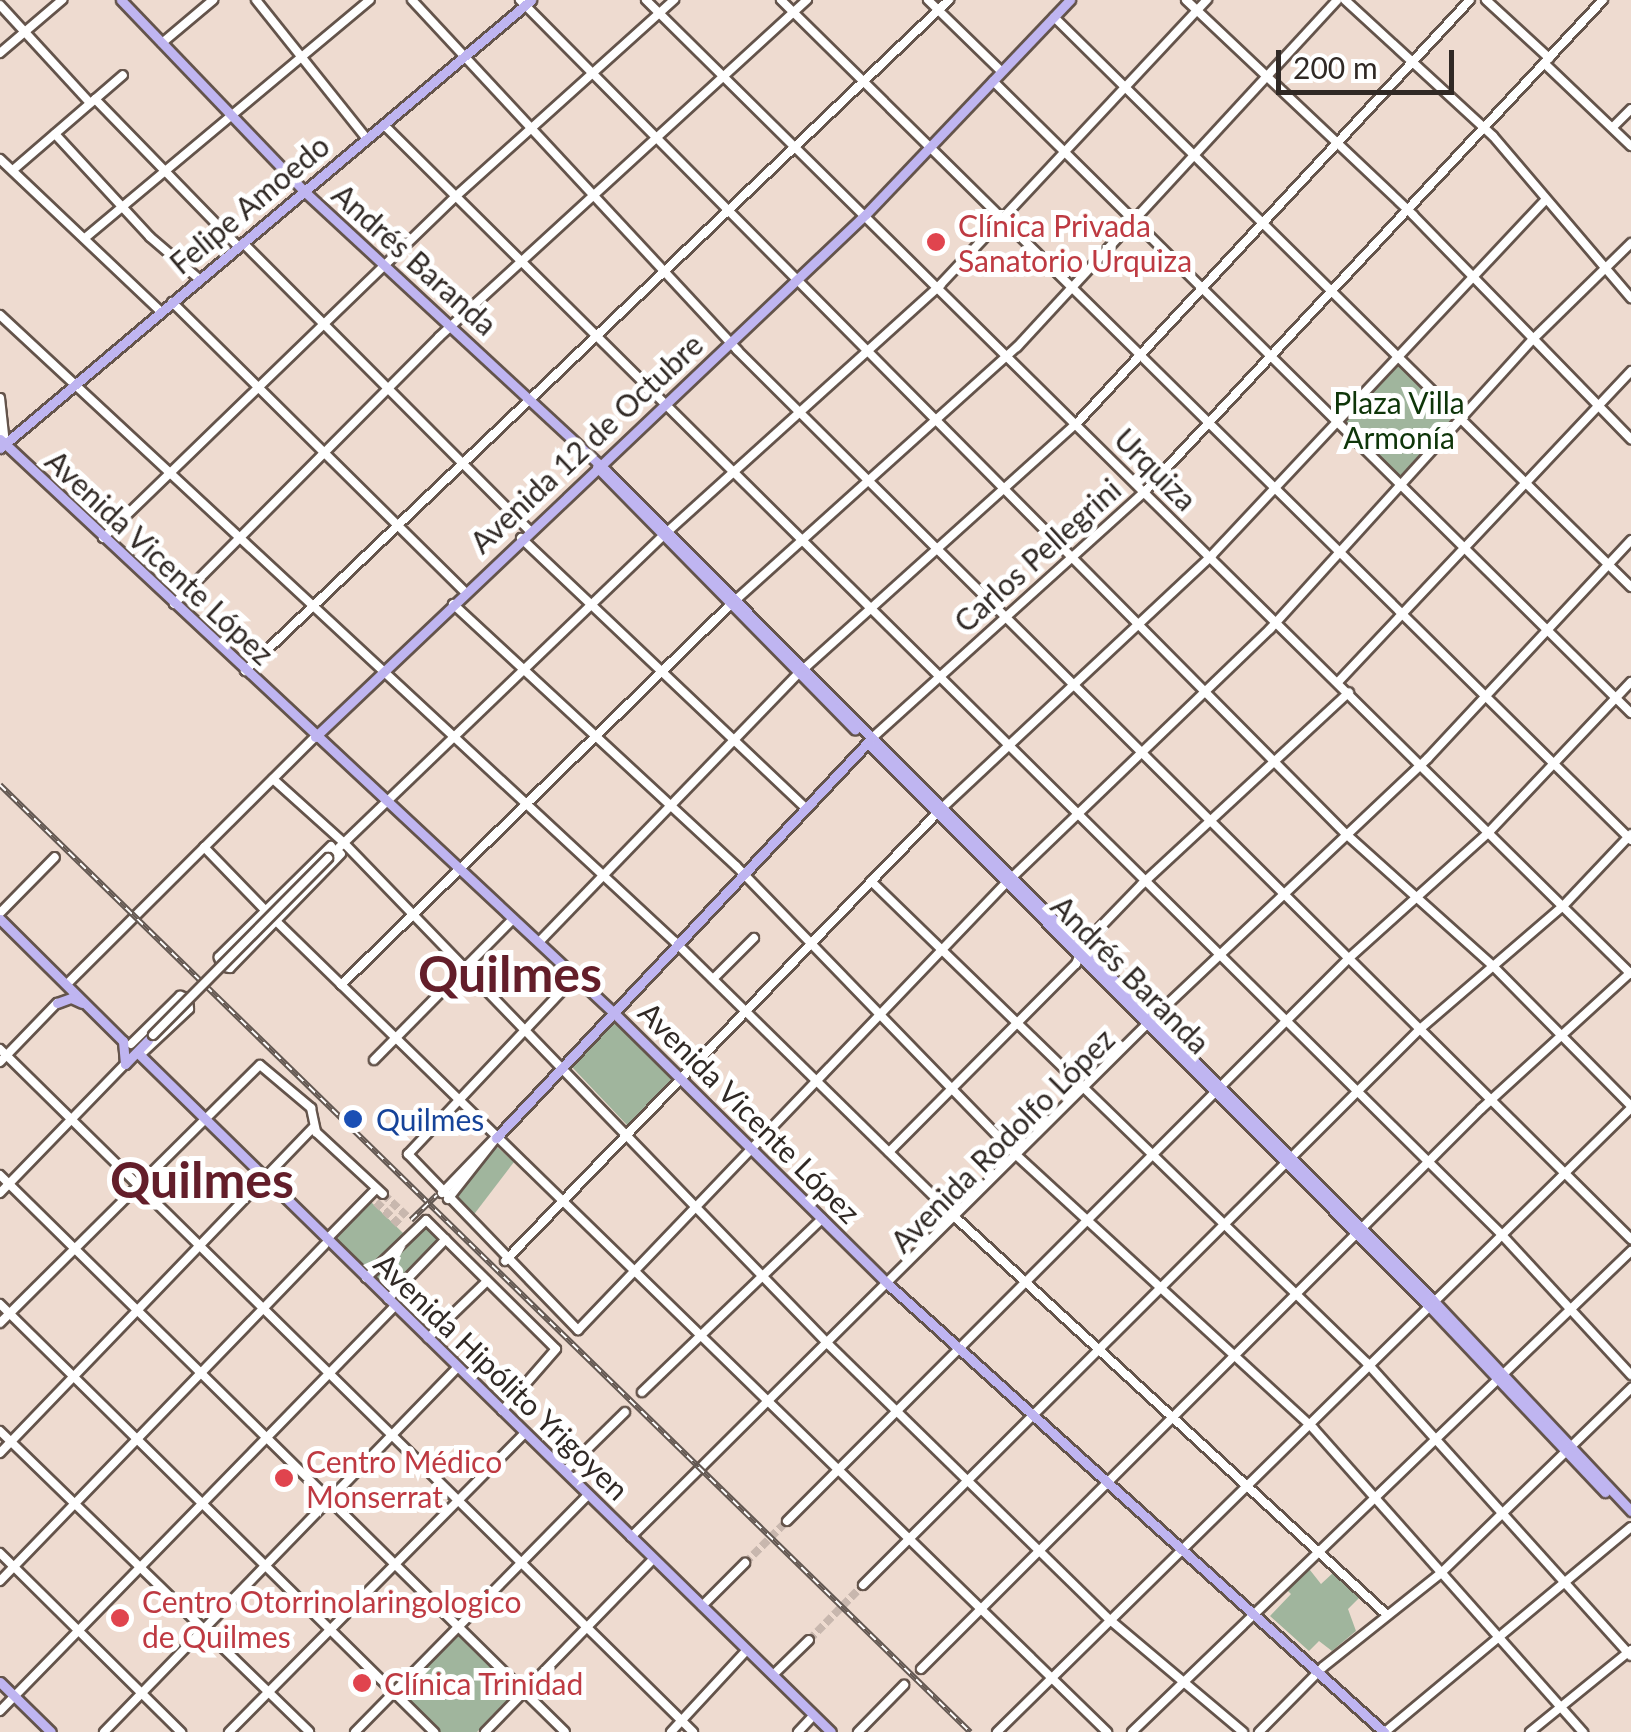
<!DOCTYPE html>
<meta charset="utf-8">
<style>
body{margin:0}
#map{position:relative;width:1631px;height:1732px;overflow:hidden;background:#eedbd0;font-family:Lato,sans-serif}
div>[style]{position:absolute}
.green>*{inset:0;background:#a0b59d}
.minor-tunnel>*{height:8px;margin-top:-4px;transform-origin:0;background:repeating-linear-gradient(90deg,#c8b7ae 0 8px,transparent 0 12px)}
.roads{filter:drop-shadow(2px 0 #64544b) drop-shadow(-2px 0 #64544b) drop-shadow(0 2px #64544b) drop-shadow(0 -2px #64544b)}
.minor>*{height:8px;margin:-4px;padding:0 4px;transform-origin:4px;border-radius:4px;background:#fff}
.major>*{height:9px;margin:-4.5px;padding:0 4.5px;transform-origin:4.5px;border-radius:4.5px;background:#bfb5f1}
.rail>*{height:6px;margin-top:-3px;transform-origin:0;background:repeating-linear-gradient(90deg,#fff 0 8px,#635852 0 16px);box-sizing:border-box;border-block:2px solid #635852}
.bridges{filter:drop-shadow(2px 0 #64544b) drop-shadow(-2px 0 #64544b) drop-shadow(0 2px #64544b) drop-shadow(0 -2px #64544b)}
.minor-bridge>*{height:8px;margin:-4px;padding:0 4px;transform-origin:4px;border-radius:4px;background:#fff}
.dots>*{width:28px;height:28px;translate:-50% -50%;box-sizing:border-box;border:5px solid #fff;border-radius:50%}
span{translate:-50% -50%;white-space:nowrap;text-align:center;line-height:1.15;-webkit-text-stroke:10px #fff;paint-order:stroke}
.street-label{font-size:30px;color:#302925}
.health-label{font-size:30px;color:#be3a42}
.left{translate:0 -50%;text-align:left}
.park-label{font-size:30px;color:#0e3509}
.transit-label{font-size:30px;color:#164399}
.town-label{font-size:50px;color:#631e2a;font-weight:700}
.scale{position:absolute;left:1276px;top:50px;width:178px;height:45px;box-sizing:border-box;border:5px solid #302925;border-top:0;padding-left:12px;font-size:30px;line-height:35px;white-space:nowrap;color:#302925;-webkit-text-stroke:8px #fff;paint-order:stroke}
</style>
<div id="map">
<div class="green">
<i style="clip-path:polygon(1397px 355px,1461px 418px,1400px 484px,1337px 420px)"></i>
<i style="clip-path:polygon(614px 1020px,674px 1077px,627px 1125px,571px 1066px)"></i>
<i style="clip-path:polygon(494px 1144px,514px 1162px,472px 1217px,452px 1194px)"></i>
<i style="clip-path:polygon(370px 1201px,404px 1234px,368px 1271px,334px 1238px)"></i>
<i style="clip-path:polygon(423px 1221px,442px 1237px,391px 1292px,373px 1276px)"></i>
<i style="clip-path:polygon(1306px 1565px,1321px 1584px,1334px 1572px,1361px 1596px,1348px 1609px,1356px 1631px,1332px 1651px,1319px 1641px,1309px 1651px,1270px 1616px,1291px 1594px,1284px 1587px)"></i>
<i style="clip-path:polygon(456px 1630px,518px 1691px,477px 1732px,440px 1732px,397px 1690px)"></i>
</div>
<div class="minor-tunnel">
<i style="left:383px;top:1194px;width:35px;rotate:43deg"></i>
<i style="left:376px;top:1202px;width:35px;rotate:44deg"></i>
<i style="left:745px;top:1563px;width:59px;rotate:-45deg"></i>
<i style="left:809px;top:1640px;width:77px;rotate:-45.5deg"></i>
</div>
<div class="roads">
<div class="minor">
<i style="left:256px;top:0;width:178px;rotate:51.4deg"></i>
<i style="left:412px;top:0;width:478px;rotate:47.1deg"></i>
<i style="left:737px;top:350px;width:1261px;rotate:44.84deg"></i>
<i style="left:520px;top:0;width:1174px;rotate:45.28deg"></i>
<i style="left:1346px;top:834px;width:198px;rotate:41.9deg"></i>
<i style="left:1493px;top:966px;width:197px;rotate:45.4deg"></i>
<i style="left:646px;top:0;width:1385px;rotate:44.68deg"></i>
<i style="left:781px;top:0;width:1195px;rotate:44.66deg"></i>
<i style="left:928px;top:0;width:103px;rotate:44.2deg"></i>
<i style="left:1186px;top:0;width:313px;rotate:43.4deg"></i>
<i style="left:1413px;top:215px;width:313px;rotate:45.8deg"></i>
<i style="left:1345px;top:0;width:201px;rotate:42.6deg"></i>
<i style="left:1493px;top:136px;width:213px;rotate:49.6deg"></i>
<i style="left:1486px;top:0;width:86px;rotate:42.6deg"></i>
<i style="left:0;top:5px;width:133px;rotate:47.4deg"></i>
<i style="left:1054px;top:17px;width:811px;rotate:44.65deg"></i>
<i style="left:162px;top:43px;width:67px;rotate:-40.1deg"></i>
<i style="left:0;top:53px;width:82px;rotate:-40.5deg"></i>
<i style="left:1544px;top:63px;width:120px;rotate:43.7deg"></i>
<i style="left:993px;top:81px;width:898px;rotate:44.73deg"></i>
<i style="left:95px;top:99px;width:206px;rotate:45.8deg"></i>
<i style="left:384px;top:125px;width:1574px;rotate:44.79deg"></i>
<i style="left:1501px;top:1234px;width:192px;rotate:47.3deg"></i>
<i style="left:1613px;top:127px;width:25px;rotate:-45deg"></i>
<i style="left:55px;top:134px;width:140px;rotate:47.3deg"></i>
<i style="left:150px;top:237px;width:65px;rotate:40.6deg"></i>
<i style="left:0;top:159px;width:221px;rotate:43.5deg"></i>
<i style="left:13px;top:170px;width:145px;rotate:-40.8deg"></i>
<i style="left:85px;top:238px;width:371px;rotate:-39.9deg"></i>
<i style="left:243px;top:243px;width:405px;rotate:45.1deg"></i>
<i style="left:172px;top:302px;width:412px;rotate:44.7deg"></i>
<i style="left:0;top:315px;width:921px;rotate:42.89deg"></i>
<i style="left:675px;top:942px;width:394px;rotate:44.5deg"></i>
<i style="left:956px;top:1218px;width:586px;rotate:42.65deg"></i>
<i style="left:0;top:398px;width:46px;rotate:83.8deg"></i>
<i style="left:103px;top:538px;width:490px;rotate:-44.1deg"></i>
<i style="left:455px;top:197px;width:295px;rotate:-42deg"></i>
<i style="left:521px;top:538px;width:390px;rotate:43.5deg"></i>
<i style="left:174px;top:604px;width:376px;rotate:-45.2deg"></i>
<i style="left:439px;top:337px;width:499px;rotate:-42.5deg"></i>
<i style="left:453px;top:604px;width:386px;rotate:42.8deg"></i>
<i style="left:736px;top:866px;width:398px;rotate:45.9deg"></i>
<i style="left:1013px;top:1152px;width:408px;rotate:42.6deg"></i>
<i style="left:1313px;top:1428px;width:407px;rotate:48.4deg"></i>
<i style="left:245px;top:671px;width:973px;rotate:-43.63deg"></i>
<i style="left:1339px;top:681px;width:426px;rotate:-46.7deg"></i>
<i style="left:872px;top:738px;width:370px;rotate:-42.1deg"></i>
<i style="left:1146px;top:490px;width:670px;rotate:-47deg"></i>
<i style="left:273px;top:779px;width:94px;rotate:42deg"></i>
<i style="left:343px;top:842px;width:699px;rotate:45.98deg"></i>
<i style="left:829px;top:1345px;width:393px;rotate:44.4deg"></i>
<i style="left:1110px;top:1620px;width:174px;rotate:40.1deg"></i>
<i style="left:331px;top:846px;width:158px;rotate:135.3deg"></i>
<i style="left:219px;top:957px;width:9px;rotate:77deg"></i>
<i style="left:221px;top:966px;width:9px;rotate:13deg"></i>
<i style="left:230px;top:968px;width:159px;rotate:-45.8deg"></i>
<i style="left:204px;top:847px;width:89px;rotate:45.9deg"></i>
<i style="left:328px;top:858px;width:469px;rotate:-43.9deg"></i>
<i style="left:666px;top:533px;width:370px;rotate:-42.1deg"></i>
<i style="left:940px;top:285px;width:391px;rotate:-46.9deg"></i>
<i style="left:871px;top:881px;width:692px;rotate:44.18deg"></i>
<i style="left:1367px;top:1363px;width:394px;rotate:48deg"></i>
<i style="left:0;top:913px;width:78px;rotate:-45.5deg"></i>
<i style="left:277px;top:922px;width:1160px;rotate:44.3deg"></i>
<i style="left:539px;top:942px;width:373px;rotate:-46deg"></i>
<i style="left:798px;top:674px;width:375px;rotate:-42deg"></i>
<i style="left:1077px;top:423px;width:577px;rotate:-47.11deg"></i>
<i style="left:576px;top:976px;width:245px;rotate:133.3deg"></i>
<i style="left:408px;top:1154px;width:245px;rotate:46deg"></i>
<i style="left:578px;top:1330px;width:617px;rotate:-46.25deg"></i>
<i style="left:1005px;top:884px;width:368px;rotate:-43.9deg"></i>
<i style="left:1270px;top:629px;width:393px;rotate:-47.8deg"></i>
<i style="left:1534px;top:338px;width:136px;rotate:-44.4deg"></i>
<i style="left:713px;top:979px;width:58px;rotate:-45deg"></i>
<i style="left:67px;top:984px;width:350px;rotate:-44.9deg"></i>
<i style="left:341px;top:985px;width:542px;rotate:-44.33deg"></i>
<i style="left:729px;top:606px;width:387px;rotate:-42deg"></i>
<i style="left:1017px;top:347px;width:472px;rotate:-47.3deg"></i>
<i style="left:131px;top:1044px;width:69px;rotate:-44.4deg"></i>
<i style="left:180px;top:996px;width:8px;rotate:14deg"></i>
<i style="left:188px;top:998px;width:11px;rotate:85deg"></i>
<i style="left:189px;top:1009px;width:67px;rotate:136.8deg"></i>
<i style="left:0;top:1049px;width:973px;rotate:44.58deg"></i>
<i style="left:374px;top:1060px;width:198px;rotate:-45.4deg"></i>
<i style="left:0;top:1062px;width:82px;rotate:-46deg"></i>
<i style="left:889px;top:1152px;width:265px;rotate:-45.2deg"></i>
<i style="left:1076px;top:964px;width:22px;rotate:-68deg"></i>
<i style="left:1084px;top:944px;width:83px;rotate:-46deg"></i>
<i style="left:1142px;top:884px;width:282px;rotate:-42.8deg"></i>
<i style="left:0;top:1175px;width:793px;rotate:44.59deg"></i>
<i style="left:0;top:1193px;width:180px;rotate:-45.9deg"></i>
<i style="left:442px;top:1193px;width:75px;rotate:-46.1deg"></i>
<i style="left:448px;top:1199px;width:78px;rotate:-51.8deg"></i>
<i style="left:327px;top:1239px;width:70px;rotate:-45.6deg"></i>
<i style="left:505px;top:1261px;width:628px;rotate:-46.03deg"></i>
<i style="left:941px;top:809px;width:371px;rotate:-43.1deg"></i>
<i style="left:1212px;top:555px;width:487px;rotate:-46.8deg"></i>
<i style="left:366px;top:1278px;width:83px;rotate:-44deg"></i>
<i style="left:426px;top:1220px;width:183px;rotate:44.8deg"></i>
<i style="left:556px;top:1349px;width:82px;rotate:131.1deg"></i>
<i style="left:388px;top:1299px;width:83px;rotate:-46deg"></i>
<i style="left:0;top:1304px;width:610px;rotate:44.6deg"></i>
<i style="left:0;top:1323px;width:366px;rotate:-44.8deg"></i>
<i style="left:260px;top:1065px;width:67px;rotate:40.1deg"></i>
<i style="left:311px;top:1108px;width:25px;rotate:78deg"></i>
<i style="left:316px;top:1132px;width:91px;rotate:42.8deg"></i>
<i style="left:428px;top:1338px;width:82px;rotate:-44deg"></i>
<i style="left:642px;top:1392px;width:250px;rotate:-43.9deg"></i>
<i style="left:0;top:1431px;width:431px;rotate:44.2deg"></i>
<i style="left:0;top:1453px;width:451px;rotate:-46.1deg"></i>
<i style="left:565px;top:1471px;width:84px;rotate:-44.5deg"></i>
<i style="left:787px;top:1521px;width:794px;rotate:-45.05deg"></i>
<i style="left:1348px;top:959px;width:191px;rotate:-42deg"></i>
<i style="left:1490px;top:831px;width:205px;rotate:-46.6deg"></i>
<i style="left:631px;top:1537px;width:733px;rotate:-44.83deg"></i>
<i style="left:1151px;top:1020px;width:381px;rotate:-43.4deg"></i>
<i style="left:1428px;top:758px;width:298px;rotate:-47deg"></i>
<i style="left:0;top:1553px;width:255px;rotate:44.7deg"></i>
<i style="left:0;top:1581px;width:467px;rotate:-46deg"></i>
<i style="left:863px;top:1585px;width:787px;rotate:-44.95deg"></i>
<i style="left:1420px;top:1029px;width:189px;rotate:-40.7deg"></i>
<i style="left:1563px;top:906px;width:99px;rotate:-46.6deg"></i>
<i style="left:702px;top:1606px;width:61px;rotate:-45deg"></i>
<i style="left:921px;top:1669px;width:792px;rotate:-45deg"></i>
<i style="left:1481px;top:1109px;width:203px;rotate:-42.4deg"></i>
<i style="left:773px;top:1675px;width:50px;rotate:-44.2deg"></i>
<i style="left:0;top:1711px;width:566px;rotate:-45.72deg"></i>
<i style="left:104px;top:1732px;width:508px;rotate:-45.88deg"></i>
<i style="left:229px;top:1732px;width:421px;rotate:-45.3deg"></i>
<i style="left:355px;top:1732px;width:332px;rotate:-45.5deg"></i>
<i style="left:485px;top:1732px;width:241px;rotate:-45.8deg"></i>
<i style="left:671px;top:1732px;width:112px;rotate:-47.2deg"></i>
<i style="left:798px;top:1732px;width:23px;rotate:-47deg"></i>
<i style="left:858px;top:1732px;width:66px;rotate:-45.6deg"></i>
<i style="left:997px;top:1732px;width:890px;rotate:-44.54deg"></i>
<i style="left:1132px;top:1732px;width:693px;rotate:-43.95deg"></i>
<i style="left:1259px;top:1732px;width:91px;rotate:-45.4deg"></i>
<i style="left:1323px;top:1667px;width:149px;rotate:-38.5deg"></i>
<i style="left:1440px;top:1574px;width:267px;rotate:-44.2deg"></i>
<i style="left:1385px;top:1732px;width:320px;rotate:-39.8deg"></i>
<i style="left:1530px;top:1732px;width:130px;rotate:-39.1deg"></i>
</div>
<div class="major">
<i style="left:121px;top:0;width:265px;rotate:46.2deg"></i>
<i style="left:304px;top:191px;width:412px;rotate:42.8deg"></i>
<i style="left:606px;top:471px;width:1170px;rotate:45.07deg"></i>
<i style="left:1432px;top:1299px;width:291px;rotate:46.8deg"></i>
<i style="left:0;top:439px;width:839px;rotate:43.07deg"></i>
<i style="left:613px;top:1012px;width:390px;rotate:44.7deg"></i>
<i style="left:890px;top:1286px;width:666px;rotate:42.08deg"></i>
<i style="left:0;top:448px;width:695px;rotate:-40.15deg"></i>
<i style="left:597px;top:467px;width:368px;rotate:45.5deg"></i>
<i style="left:315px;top:737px;width:760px;rotate:-43.51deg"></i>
<i style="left:866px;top:214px;width:296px;rotate:-46.4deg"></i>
<i style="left:869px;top:744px;width:791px;rotate:45.1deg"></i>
<i style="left:1427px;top:1304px;width:259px;rotate:46.6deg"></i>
<i style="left:0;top:919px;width:173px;rotate:44.8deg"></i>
<i style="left:123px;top:1041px;width:23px;rotate:85deg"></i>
<i style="left:57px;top:1003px;width:15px;rotate:-20deg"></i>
<i style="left:71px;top:998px;width:12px;rotate:24deg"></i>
<i style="left:140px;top:1055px;width:967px;rotate:44.41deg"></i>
<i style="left:125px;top:1064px;width:33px;rotate:-46deg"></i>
<i style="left:496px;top:1138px;width:546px;rotate:-46.78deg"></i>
<i style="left:0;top:1682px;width:71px;rotate:44.4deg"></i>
</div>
</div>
<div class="rail">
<i style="left:0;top:785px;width:1356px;rotate:44.31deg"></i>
<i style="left:411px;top:1220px;width:36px;rotate:-44deg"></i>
</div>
<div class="bridges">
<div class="minor-bridge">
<i style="left:153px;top:1035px;width:249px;rotate:-45.3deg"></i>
</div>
</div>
<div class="dots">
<i style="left:936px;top:242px;background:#e0444e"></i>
<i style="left:353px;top:1119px;background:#1a4fb4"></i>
<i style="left:284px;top:1478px;background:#e0444e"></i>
<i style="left:120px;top:1618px;background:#e0444e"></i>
<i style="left:362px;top:1683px;background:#e0444e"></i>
</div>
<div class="street-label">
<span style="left:249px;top:204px;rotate:-40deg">Felipe Amoedo</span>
<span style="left:415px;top:259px;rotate:42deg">Andrés Baranda</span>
<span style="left:586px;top:443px;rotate:-43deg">Avenida 12 de Octubre</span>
<span style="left:1156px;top:469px;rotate:45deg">Urquiza</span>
<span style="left:1037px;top:555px;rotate:-42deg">Carlos Pellegrini</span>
<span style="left:160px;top:557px;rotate:43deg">Avenida Vicente López</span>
<span style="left:1131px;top:974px;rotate:45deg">Andrés Baranda</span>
<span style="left:750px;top:1112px;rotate:45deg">Avenida Vicente López</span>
<span style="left:1002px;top:1140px;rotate:-45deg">Avenida Rodolfo López</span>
<span style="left:502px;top:1376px;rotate:44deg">Avenida Hipólito Yrigoyen</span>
</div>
<div class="health-label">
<span class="left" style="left:958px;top:242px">Clínica Privada<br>Sanatorio Urquiza</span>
<span class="left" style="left:306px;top:1478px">Centro Médico<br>Monserrat</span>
<span class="left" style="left:142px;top:1618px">Centro Otorrinolaringologico<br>de Quilmes</span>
<span class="left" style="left:384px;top:1683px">Clínica Trinidad</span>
</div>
<div class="park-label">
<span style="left:1399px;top:419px">Plaza Villa<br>Armonía</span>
</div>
<div class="transit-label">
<span class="left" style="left:376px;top:1119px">Quilmes</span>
</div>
<div class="town-label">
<span style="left:510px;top:974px">Quilmes</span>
<span style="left:202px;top:1180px">Quilmes</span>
</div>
<div class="scale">200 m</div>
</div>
